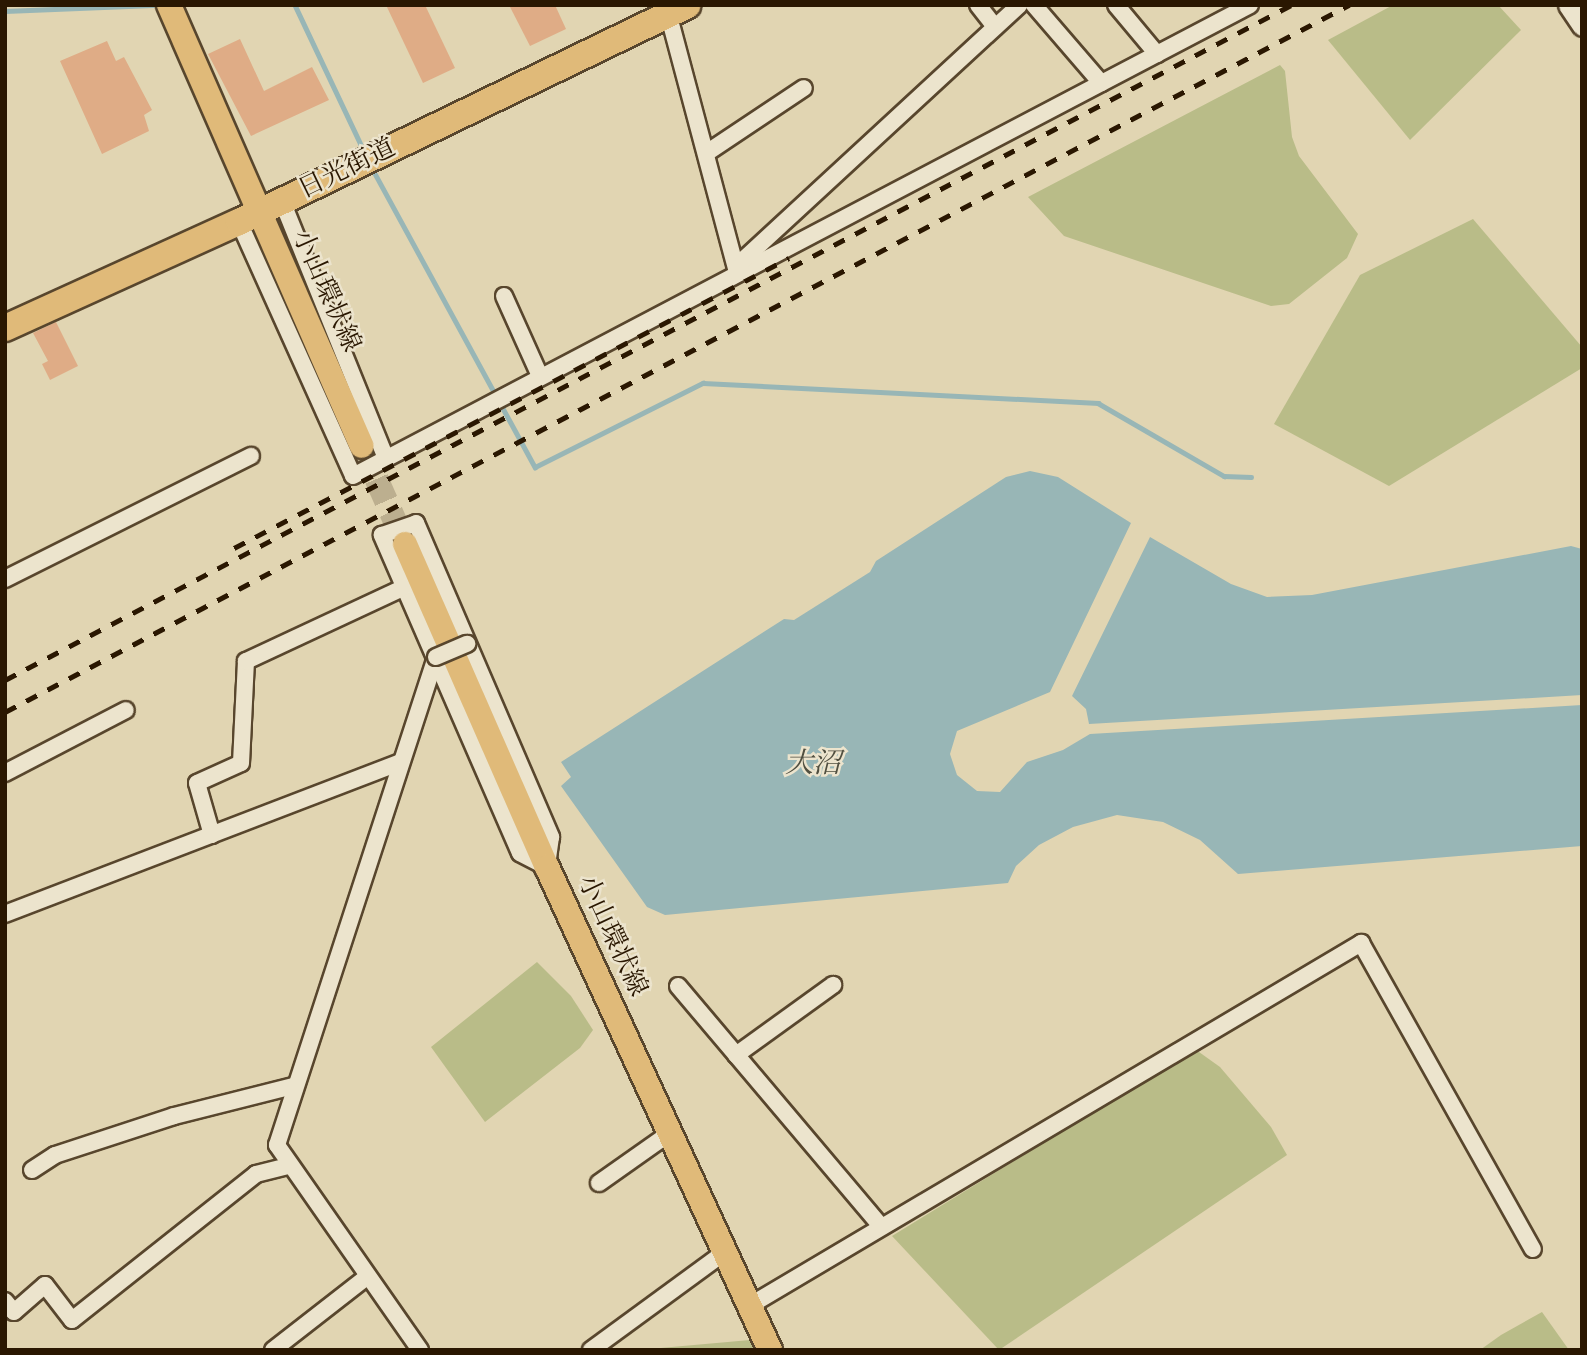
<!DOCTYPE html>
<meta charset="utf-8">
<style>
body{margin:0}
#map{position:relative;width:1587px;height:1355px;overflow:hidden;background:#e1d5b2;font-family:"IM FELL DW Pica","Noto Serif JP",serif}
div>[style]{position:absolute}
.green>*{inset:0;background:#b9bc88}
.water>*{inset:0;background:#98b6b6}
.stream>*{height:4.5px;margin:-2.25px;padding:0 2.25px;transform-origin:2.25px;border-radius:2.25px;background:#98b6b6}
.building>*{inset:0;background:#dfac86}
.primary-tunnel>*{height:24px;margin-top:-12px;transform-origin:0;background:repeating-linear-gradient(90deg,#bcaf8f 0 24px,transparent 0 36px)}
.roads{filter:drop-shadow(2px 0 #58462d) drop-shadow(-2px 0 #58462d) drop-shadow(0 2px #58462d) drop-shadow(0 -2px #58462d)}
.minor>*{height:16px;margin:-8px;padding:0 8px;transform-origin:8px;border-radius:8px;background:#ece4cd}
.tertiary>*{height:19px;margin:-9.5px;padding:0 9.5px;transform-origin:9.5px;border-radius:9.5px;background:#ece4cd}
.primary>*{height:24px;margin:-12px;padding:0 12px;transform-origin:12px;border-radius:12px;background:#e0ba79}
.trunk>*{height:26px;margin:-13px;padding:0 13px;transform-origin:13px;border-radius:13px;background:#e0ba79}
.rail>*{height:4.5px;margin-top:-2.25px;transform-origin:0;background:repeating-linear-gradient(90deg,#2a1701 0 12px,transparent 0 24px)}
.bridges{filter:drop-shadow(2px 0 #58462d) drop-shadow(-2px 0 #58462d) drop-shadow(0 2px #58462d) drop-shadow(0 -2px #58462d)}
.minor-bridge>*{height:16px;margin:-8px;padding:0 8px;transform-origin:8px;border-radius:8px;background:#ece4cd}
span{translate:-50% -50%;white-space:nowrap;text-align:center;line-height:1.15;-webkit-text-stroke:5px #ece4cd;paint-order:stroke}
.street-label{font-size:26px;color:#2a1701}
.water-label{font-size:28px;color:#504f40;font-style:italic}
.frame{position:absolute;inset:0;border:7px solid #2a1701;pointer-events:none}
</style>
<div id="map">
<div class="green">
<i style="clip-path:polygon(1393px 5px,1498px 5px,1521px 30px,1410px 140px,1328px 40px)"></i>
<i style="clip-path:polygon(1280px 65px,1285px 71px,1292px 137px,1299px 156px,1358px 234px,1347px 258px,1289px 304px,1271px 306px,1064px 236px,1028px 197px)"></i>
<i style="clip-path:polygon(1473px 219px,1582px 347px,1582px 368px,1389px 486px,1274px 424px,1360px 275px)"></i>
<i style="clip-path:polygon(537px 962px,571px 996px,593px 1030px,580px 1048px,485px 1122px,431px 1047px)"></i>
<i style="clip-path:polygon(1191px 1052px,1199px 1052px,1220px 1067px,1271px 1127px,1287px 1155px,999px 1350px,892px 1236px)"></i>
<i style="clip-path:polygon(1542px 1312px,1569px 1350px,1480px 1350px,1501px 1335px)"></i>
<i style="clip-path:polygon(750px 1340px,754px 1350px,638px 1350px)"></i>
</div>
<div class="water">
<i style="clip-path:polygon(1030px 471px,1058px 477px,1131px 523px,1050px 692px,957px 731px,950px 754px,957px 775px,977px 791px,1000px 792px,1027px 762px,1063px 750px,1090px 734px,1582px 705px,1582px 846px,1238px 874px,1200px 840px,1163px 822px,1117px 815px,1073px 827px,1039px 845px,1016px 866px,1008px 883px,665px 915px,647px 907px,561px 786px,571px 777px,561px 762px,784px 619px,794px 620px,870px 572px,876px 561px,1006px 477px)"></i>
<i style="clip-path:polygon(1150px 537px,1231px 584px,1267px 597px,1312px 595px,1571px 546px,1582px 549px,1582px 695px,1089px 724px,1086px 709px,1072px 696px)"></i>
</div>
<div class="stream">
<i style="left:295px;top:5px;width:161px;rotate:64.7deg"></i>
<i style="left:5px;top:11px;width:148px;rotate:-2.3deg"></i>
<i style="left:372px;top:168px;width:341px;rotate:61.4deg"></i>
<i style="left:535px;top:467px;width:188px;rotate:-26.6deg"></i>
<i style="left:703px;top:383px;width:396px;rotate:2.9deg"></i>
<i style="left:1098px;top:403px;width:146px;rotate:30.1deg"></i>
<i style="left:1224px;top:476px;width:27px;rotate:2deg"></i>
</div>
<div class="building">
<i style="clip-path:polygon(386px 5px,425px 5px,455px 68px,423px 83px)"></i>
<i style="clip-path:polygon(509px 5px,555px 5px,566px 29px,530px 46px)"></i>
<i style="clip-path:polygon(240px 39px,264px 91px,312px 67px,329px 100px,251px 136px,208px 54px)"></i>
<i style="clip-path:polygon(107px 41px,116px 61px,124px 57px,152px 110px,144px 115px,149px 131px,102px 154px,60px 61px)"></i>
<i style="clip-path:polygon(56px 322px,78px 366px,50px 380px,42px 364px,48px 361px,33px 333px)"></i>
</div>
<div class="primary-tunnel">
<i style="left:362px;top:446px;width:107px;rotate:66.3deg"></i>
</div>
<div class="roads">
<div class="minor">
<i style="left:978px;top:5px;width:28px;rotate:52deg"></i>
<i style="left:1034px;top:5px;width:103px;rotate:49.3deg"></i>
<i style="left:1116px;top:5px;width:64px;rotate:50.1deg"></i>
<i style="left:667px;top:9px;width:273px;rotate:75.1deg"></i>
<i style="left:708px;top:152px;width:115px;rotate:-33.7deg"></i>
<i style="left:282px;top:201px;width:278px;rotate:68deg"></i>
<i style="left:239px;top:222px;width:278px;rotate:65.8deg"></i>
<i style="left:353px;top:476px;width:1013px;rotate:-27.7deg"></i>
<i style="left:737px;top:273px;width:14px;rotate:-65deg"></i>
<i style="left:743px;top:260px;width:376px;rotate:-42.7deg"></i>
<i style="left:504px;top:296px;width:88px;rotate:65.8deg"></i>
<i style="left:416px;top:523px;width:342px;rotate:66.7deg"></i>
<i style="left:551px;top:837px;width:30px;rotate:98deg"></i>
<i style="left:547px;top:867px;width:30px;rotate:-153deg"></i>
<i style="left:520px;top:853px;width:347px;rotate:-113.5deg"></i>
<i style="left:382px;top:535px;width:36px;rotate:-19deg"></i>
<i style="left:5px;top:579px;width:275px;rotate:-26.6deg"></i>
<i style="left:5px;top:773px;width:136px;rotate:-27.5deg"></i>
<i style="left:212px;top:835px;width:54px;rotate:-106.1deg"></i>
<i style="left:197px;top:783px;width:48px;rotate:-24.4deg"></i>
<i style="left:241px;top:763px;width:102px;rotate:-87.2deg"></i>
<i style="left:246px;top:661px;width:175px;rotate:-25deg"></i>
<i style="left:5px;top:914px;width:423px;rotate:-21deg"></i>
<i style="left:678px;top:986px;width:314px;rotate:49.8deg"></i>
<i style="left:736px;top:1055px;width:120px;rotate:-35.8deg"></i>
<i style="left:32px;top:1170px;width:27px;rotate:-33deg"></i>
<i style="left:55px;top:1155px;width:125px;rotate:-18.1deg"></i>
<i style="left:174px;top:1116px;width:123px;rotate:-14.1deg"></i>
<i style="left:599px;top:1183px;width:87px;rotate:-35.2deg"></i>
<i style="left:5px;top:1301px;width:14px;rotate:51deg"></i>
<i style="left:14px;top:1312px;width:41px;rotate:-41.1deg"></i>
<i style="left:45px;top:1285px;width:44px;rotate:52.4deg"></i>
<i style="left:72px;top:1320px;width:235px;rotate:-38.4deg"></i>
<i style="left:256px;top:1174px;width:34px;rotate:-14deg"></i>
<i style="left:749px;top:1306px;width:712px;rotate:-30.67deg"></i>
<i style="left:1361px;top:943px;width:351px;rotate:60.7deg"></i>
<i style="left:273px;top:1350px;width:120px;rotate:-37.9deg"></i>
<i style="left:420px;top:1350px;width:250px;rotate:-124.9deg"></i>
<i style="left:277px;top:1145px;width:513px;rotate:-71.95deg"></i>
<i style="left:591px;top:1350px;width:166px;rotate:-36.2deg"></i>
</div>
<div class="tertiary">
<i style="left:1568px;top:5px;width:25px;rotate:56deg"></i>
</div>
<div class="primary">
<i style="left:169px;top:5px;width:481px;rotate:66.4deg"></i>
<i style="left:405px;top:544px;width:353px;rotate:66.3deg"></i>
<i style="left:547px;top:867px;width:532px;rotate:65.22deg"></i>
</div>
<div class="trunk">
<i style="left:5px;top:328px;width:257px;rotate:-24.4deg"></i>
<i style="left:239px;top:222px;width:498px;rotate:-25.8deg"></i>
</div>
</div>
<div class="rail">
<i style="left:234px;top:548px;width:626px;rotate:-27.59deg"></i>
<i style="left:5px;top:680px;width:1452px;rotate:-27.69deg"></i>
<i style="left:5px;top:712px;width:1519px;rotate:-27.75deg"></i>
</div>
<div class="bridges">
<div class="minor-bridge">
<i style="left:436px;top:657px;width:34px;rotate:-23deg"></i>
</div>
</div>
<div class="street-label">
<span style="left:347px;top:169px;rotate:-26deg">日光街道</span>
<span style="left:326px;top:291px;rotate:66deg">小山環状線</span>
<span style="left:612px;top:936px;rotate:65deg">小山環状線</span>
</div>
<div class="water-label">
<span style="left:813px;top:764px">大沼</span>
</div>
<div class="frame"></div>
</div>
